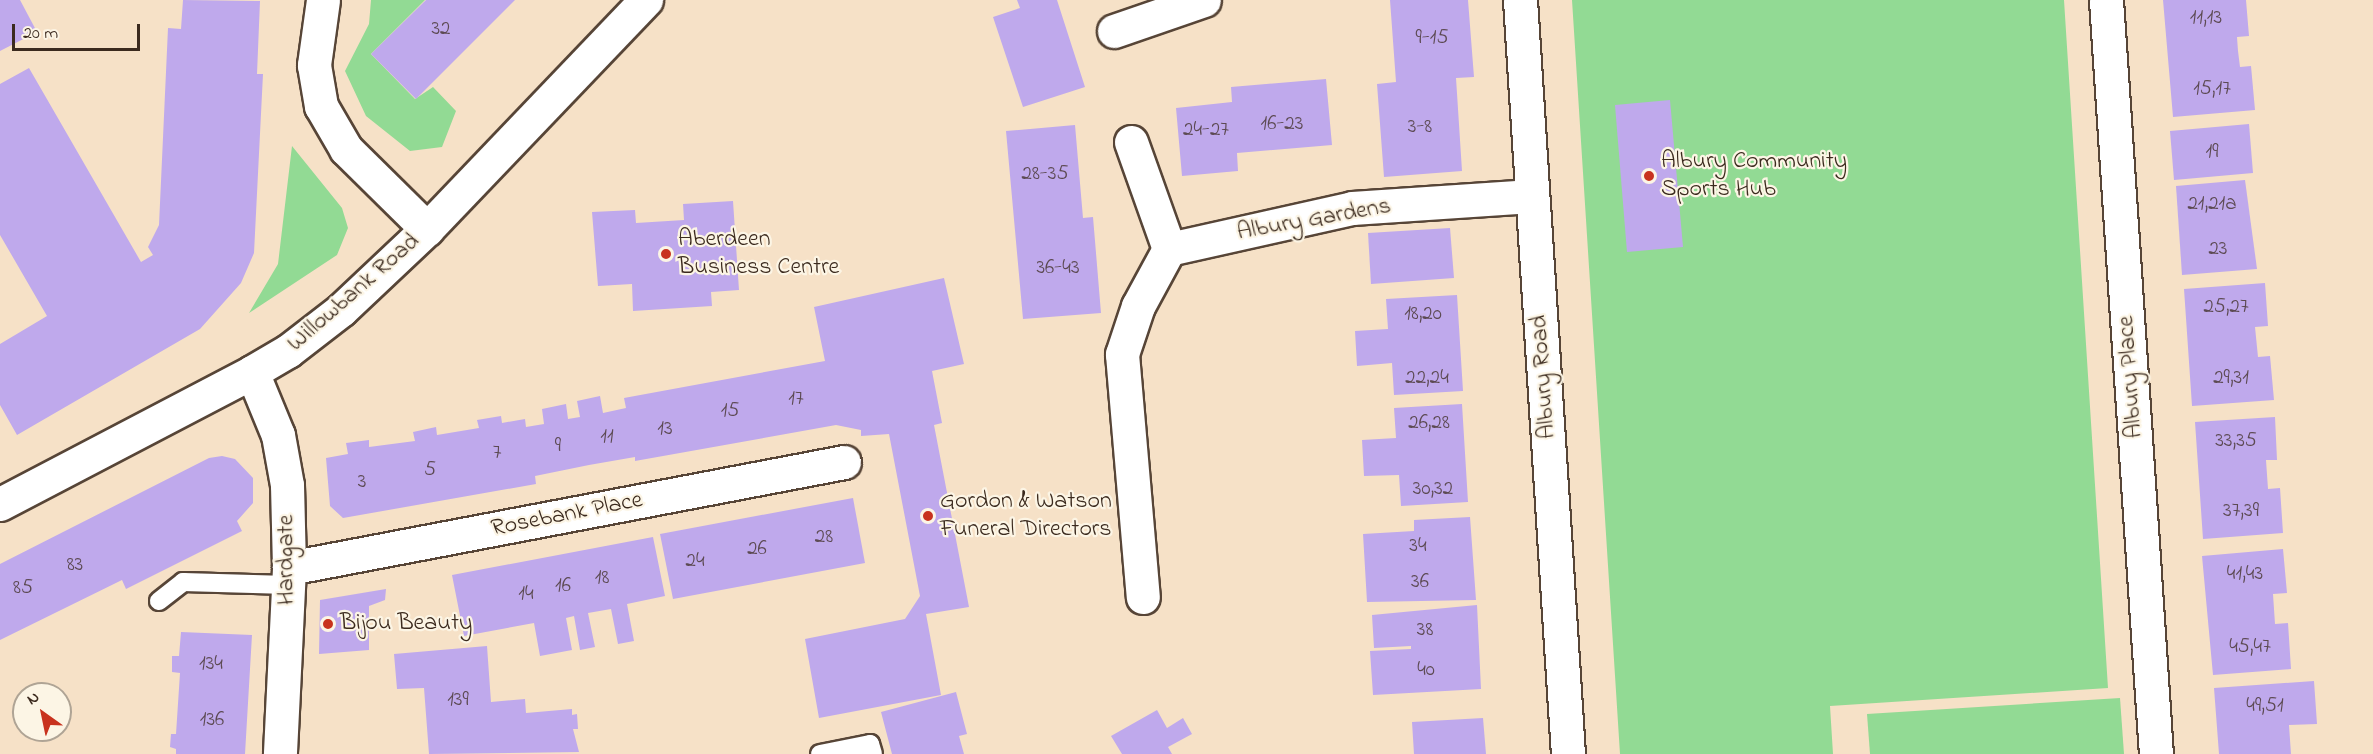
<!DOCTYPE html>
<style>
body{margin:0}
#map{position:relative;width:2373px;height:754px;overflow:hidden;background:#f6e1c7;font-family:"Indie Flower",sans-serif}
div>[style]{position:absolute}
.green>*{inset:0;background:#92da94}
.building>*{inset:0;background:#bfa9ec}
.roads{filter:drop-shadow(2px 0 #574537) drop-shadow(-2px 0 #574537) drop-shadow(0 2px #574537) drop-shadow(0 -2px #574537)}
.service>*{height:18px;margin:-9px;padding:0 9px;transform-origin:9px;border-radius:9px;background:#fff}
.minor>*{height:33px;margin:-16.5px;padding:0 16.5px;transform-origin:16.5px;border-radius:16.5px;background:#fff}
.tertiary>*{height:33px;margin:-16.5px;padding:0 16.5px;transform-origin:16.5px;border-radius:16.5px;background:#fff}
.dots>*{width:16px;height:16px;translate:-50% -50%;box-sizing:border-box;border:3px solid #fcf5e5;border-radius:50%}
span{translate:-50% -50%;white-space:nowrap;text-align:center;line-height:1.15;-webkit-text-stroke:4.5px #fcf5e5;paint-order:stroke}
.number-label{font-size:21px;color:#5c4a52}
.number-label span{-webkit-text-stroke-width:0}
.poi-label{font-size:24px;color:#3b2a1e}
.left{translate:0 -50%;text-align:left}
.street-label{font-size:24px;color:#3b2a1e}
.north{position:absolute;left:12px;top:682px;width:60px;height:60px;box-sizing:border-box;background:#fcf5e5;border:2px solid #afa495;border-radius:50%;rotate:327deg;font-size:16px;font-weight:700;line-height:24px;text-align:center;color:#3b2a1e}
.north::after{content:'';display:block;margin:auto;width:21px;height:27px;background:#c8321e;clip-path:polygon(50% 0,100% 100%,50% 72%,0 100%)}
.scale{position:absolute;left:12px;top:24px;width:128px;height:27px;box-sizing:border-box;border:3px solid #3b2a1e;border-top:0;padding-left:8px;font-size:18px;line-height:21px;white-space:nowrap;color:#3b2a1e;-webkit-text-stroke:4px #fcf5e5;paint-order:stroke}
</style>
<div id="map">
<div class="green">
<i style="clip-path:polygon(371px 0,425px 0,371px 54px,415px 99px,433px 87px,456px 111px,442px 147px,410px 151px,366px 116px,345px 71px,369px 24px)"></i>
<i style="clip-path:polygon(1572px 0,2064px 0,2108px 688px,1830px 706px,1833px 754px,1620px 754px)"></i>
<i style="clip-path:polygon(292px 146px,342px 208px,348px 228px,337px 255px,249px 313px,278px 264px)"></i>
<i style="clip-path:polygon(2120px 698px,2124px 754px,1870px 754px,1867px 714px)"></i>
</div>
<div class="building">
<i style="clip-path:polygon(0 0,20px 0,37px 32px,0 51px)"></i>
<i style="clip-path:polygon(183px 0,260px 1px,257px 74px,263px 74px,254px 253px,241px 283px,200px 329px,17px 435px,0 405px,0 344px,47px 316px,0 235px,0 84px,29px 68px,141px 262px,153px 255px,148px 247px,159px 225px,168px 28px,181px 29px)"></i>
<i style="clip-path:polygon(426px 0,515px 0,416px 99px,371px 54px)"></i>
<i style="clip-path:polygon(1017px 0,1057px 0,1085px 87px,1023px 107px,993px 17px,1020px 8px)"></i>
<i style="clip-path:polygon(1390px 0,1468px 0,1474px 77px,1456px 78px,1462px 171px,1384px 177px,1377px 84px,1396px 82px)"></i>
<i style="clip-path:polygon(2163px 0,2246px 0,2249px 36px,2237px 37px,2238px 51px,2240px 67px,2251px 66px,2255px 110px,2173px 117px)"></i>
<i style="clip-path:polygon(1326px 79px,1332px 145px,1237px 153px,1238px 171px,1182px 176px,1176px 108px,1232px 102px,1231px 87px)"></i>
<i style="clip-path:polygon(1670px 100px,1683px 247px,1627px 252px,1615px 105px)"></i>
<i style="clip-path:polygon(2249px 124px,2253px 173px,2174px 180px,2170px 131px)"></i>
<i style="clip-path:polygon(1075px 125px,1083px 218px,1093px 217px,1101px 313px,1023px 319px,1006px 131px)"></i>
<i style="clip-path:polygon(2245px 180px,2257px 269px,2182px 275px,2176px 186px)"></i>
<i style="clip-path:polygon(733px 201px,739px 290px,711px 292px,712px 306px,633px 311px,632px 284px,598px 286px,592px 212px,635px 210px,636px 223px,684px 220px,683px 204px)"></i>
<i style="clip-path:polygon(1450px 228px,1454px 278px,1371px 284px,1368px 233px)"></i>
<i style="clip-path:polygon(944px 278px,964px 364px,932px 371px,942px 423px,934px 425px,969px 607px,926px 614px,941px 695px,819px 718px,805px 639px,905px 619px,920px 596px,889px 434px,861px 436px,861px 430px,836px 425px,635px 461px,635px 457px,589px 465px,535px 476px,536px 484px,343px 518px,330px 506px,326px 458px,348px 454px,346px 443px,369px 440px,369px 447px,415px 441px,413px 432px,436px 427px,437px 435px,479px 428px,477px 420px,501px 416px,502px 423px,525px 419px,526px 427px,544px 424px,542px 409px,566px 404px,568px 419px,580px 417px,577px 401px,600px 396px,603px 413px,626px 408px,624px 398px,825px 361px,814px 307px)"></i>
<i style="clip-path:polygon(2265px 283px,2268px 326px,2255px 327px,2258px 357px,2270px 356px,2274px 400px,2192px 406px,2184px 289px)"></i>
<i style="clip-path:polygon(1457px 295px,1463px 391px,1394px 395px,1392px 363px,1357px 366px,1355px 331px,1388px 329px,1386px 299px)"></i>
<i style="clip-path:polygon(1462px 404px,1468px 502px,1401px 506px,1399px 475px,1364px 476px,1362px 440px,1396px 438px,1394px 408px)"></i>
<i style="clip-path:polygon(2275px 417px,2277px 460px,2266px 460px,2268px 489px,2280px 488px,2283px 533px,2203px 539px,2195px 422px)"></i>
<i style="clip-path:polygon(222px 456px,235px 459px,253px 478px,253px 503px,237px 521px,242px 531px,126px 589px,122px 580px,0 640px,0 564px,209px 458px)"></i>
<i style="clip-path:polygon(853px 498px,865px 563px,673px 599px,660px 534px)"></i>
<i style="clip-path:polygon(1470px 517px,1476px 600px,1367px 602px,1363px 534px,1414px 531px,1414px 520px)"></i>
<i style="clip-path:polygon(653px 537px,665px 596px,627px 604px,634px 641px,618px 644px,611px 609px,588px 613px,595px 647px,580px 650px,574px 616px,566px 618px,572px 650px,540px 656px,534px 623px,464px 636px,452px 575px)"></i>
<i style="clip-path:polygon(2283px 549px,2287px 593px,2273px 594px,2275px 624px,2288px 623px,2291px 669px,2213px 675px,2202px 556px)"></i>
<i style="clip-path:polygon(386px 589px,385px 600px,369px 606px,369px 650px,319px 654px,320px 600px)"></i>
<i style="clip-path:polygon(1477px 605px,1481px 689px,1373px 695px,1370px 651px,1411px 649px,1411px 646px,1374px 648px,1372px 615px)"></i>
<i style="clip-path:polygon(181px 632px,252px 635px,245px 754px,176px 754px,176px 749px,170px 747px,171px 734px,176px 734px,180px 673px,172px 672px,172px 656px,179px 656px)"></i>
<i style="clip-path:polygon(487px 646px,491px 702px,525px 699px,526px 713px,572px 709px,572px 715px,577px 714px,578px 729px,573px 729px,579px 752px,429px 754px,424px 688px,397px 689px,394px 654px)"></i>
<i style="clip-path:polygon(2314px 681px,2317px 724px,2289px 725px,2291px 754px,2219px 754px,2214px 688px)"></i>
<i style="clip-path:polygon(956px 692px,967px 734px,959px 736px,964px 754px,892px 754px,881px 712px)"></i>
<i style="clip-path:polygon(1157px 710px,1167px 728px,1183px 718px,1192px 734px,1168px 747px,1172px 754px,1122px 754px,1111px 736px)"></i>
<i style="clip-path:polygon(1483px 718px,1486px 754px,1414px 754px,1412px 722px)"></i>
</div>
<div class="roads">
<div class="service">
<i style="left:159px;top:601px;width:31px;rotate:-38deg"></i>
<i style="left:183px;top:582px;width:105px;rotate:1.6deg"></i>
<i style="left:820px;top:754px;width:51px;rotate:-11.3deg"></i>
<i style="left:870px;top:744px;width:10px;rotate:73deg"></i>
</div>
<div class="minor">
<i style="left:323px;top:0;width:66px;rotate:97.9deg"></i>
<i style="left:314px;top:65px;width:42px;rotate:80.3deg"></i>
<i style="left:321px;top:106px;width:50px;rotate:59.8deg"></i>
<i style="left:346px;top:149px;width:114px;rotate:44.6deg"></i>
<i style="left:1520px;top:0;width:756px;rotate:86.36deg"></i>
<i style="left:2106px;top:0;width:756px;rotate:86.21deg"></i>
<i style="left:1114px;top:31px;width:95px;rotate:-19deg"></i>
<i style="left:1131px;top:142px;width:114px;rotate:70.4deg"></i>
<i style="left:1169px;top:249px;width:65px;rotate:118.5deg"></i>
<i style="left:1138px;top:306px;width:51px;rotate:108.4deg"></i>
<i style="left:1122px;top:354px;width:244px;rotate:85.1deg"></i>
<i style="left:1169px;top:249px;width:188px;rotate:-12.6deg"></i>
<i style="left:1352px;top:208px;width:180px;rotate:-3.8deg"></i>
<i style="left:252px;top:372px;width:68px;rotate:67.6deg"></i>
<i style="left:278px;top:435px;width:51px;rotate:79.8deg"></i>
<i style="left:287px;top:485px;width:83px;rotate:88.6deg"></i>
<i style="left:289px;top:568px;width:186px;rotate:92.8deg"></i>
<i style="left:289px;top:568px;width:565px;rotate:-10.81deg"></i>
</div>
<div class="tertiary">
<i style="left:0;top:504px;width:284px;rotate:-27.6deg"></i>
<i style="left:252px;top:372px;width:42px;rotate:-30.3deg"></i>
<i style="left:288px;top:351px;width:67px;rotate:-37.7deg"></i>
<i style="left:341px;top:310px;width:118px;rotate:-43.3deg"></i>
<i style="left:427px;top:229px;width:317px;rotate:-46.3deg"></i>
</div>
</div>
<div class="dots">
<i style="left:1649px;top:176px;background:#c8321e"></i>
<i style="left:666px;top:254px;background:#c8321e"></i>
<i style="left:928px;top:516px;background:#c8321e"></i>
<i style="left:328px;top:624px;background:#c8321e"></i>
</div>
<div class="number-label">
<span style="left:2206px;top:18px">11,13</span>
<span style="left:441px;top:29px">32</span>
<span style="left:1432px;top:38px">9-15</span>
<span style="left:2212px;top:89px">15,17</span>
<span style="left:1282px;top:124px">16-23</span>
<span style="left:1420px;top:127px">3-8</span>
<span style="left:1206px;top:130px">24-27</span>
<span style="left:2212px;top:152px">19</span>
<span style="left:1045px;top:174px">28-35</span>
<span style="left:2212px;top:204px">21,21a</span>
<span style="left:2218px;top:249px">23</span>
<span style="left:1058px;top:268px">36-43</span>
<span style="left:2226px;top:307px">25,27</span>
<span style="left:1423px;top:314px">18,20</span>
<span style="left:1427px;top:378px">22,24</span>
<span style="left:2231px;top:378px">29,31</span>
<span style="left:796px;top:399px">17</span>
<span style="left:730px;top:411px">15</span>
<span style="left:1429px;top:423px">26,28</span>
<span style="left:665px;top:429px">13</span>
<span style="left:607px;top:437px">11</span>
<span style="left:2236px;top:441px">33,35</span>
<span style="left:558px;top:446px">9</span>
<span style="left:497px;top:453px">7</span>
<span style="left:430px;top:470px">5</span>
<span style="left:362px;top:482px">3</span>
<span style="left:1433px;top:489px">30,32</span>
<span style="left:2241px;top:511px">37,39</span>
<span style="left:824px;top:537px">28</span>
<span style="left:1418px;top:546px">34</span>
<span style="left:757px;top:549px">26</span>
<span style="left:695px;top:561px">24</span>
<span style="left:75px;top:565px">83</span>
<span style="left:2245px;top:574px">41,43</span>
<span style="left:602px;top:578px">18</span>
<span style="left:1420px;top:582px">36</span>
<span style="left:563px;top:586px">16</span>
<span style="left:23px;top:588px">85</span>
<span style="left:526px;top:594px">14</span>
<span style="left:1425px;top:630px">38</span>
<span style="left:2250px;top:647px">45,47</span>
<span style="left:211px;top:664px">134</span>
<span style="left:1426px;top:670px">40</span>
<span style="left:458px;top:700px">139</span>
<span style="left:2265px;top:706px">49,51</span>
<span style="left:212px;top:720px">136</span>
</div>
<div class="poi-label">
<span class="left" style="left:1661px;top:176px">Albury Community<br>Sports Hub</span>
<span class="left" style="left:678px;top:254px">Aberdeen<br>Business Centre</span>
<span class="left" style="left:940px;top:516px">Gordon &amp; Watson<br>Funeral Directors</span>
<span class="left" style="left:340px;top:624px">Bijou Beauty</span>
</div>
<div class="street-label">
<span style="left:1314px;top:220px;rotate:-10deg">Albury Gardens</span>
<span style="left:354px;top:293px;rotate:-41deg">Willowbank Road</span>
<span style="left:1544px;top:377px;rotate:-94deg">Albury Road</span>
<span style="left:2131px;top:377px;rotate:-94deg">Albury Place</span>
<span style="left:567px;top:515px;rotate:-11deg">Rosebank Place</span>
<span style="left:287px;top:560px;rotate:-90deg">Hardgate</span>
</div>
<div class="north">N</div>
<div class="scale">20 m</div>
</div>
